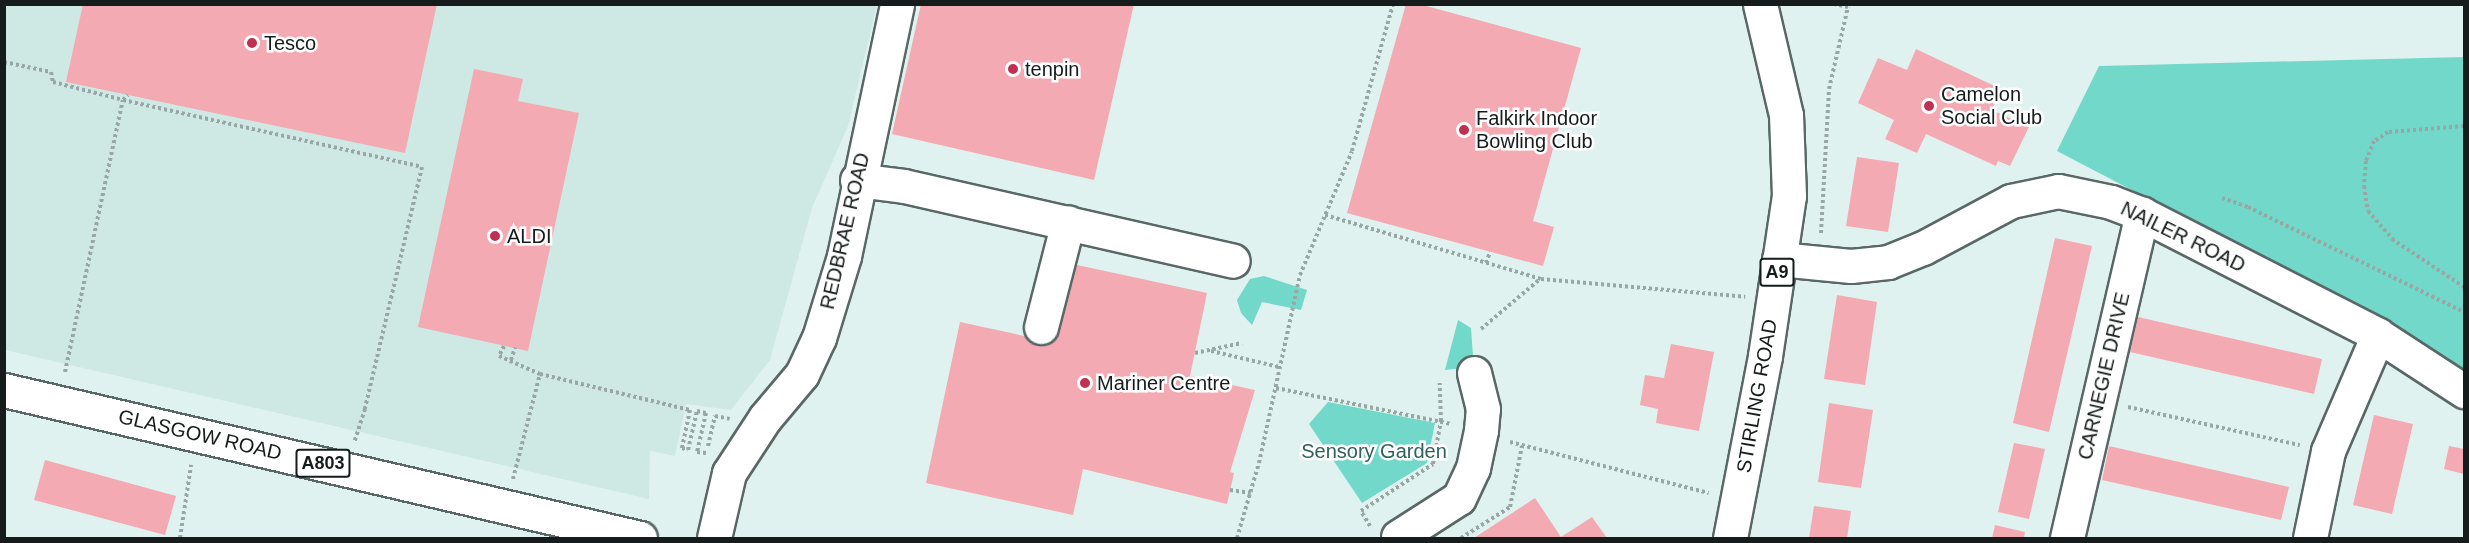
<!DOCTYPE html>
<style>
body{margin:0}
#map{position:relative;width:2469px;height:543px;overflow:hidden;background:#e0f2ef;font-family:Helvetica,sans-serif}
div>[style]{position:absolute}
.built>*{inset:0;background:#cee9e4}
.green>*{inset:0;background:#72d8ca}
.building>*{inset:0;background:#f4aab2}
.path>*{height:4px;margin-top:-2px;transform-origin:0;background:repeating-linear-gradient(90deg,#98a6a4 0 3px,transparent 0 6px)}
.roads{filter:drop-shadow(2px 0 #596866) drop-shadow(-2px 0 #596866) drop-shadow(0 2px #596866) drop-shadow(0 -2px #596866)}
.minor>*{height:33px;margin:-16.5px;padding:0 16.5px;transform-origin:16.5px;border-radius:16.5px;background:#fff}
.major>*{height:33px;margin:-16.5px;padding:0 16.5px;transform-origin:16.5px;border-radius:16.5px;background:#fff}
.rail>*{height:4.5px;margin-top:-2.25px;transform-origin:0;background:repeating-linear-gradient(90deg,#74817f 0 12px,transparent 0 18px)}
.dots>*{width:16px;height:16px;translate:-50% -50%;box-sizing:border-box;border:3px solid #fff;border-radius:50%}
span{translate:-50% -50%;white-space:nowrap;text-align:center;line-height:1.15;-webkit-text-stroke:5px #fff;paint-order:stroke}
.shield-label span{padding:2px 4px;background:#fff;border:2px solid;border-radius:4px;-webkit-text-stroke-width:0}
.shield-label{font-size:18px;color:#151c1b;font-weight:700}
.poi-label{font-size:20px;color:#151c1b}
.left{translate:0 -50%;text-align:left}
.street-label{font-size:20px;color:#151c1b}
.park-label{font-size:20px;color:#2f615a}
.frame{position:absolute;inset:0;border:6px solid #151c1b;pointer-events:none}
</style>
<div id="map">
<div class="built">
<i style="clip-path:polygon(5px 5px,877px 5px,848px 126px,812px 208px,770px 360px,731px 410px,686px 404px,675px 456px,650px 451px,649px 499px,5px 350px)"></i>
</div>
<div class="green">
<i style="clip-path:polygon(2464px 57px,2464px 374px,2386px 323px,2057px 151px,2099px 66px)"></i>
<i style="clip-path:polygon(1264px 276px,1307px 290px,1301px 310px,1262px 302px,1252px 325px,1241px 313px,1237px 300px,1250px 279px)"></i>
<i style="clip-path:polygon(1458px 320px,1471px 328px,1473px 356px,1463px 368px,1445px 370px)"></i>
<i style="clip-path:polygon(1328px 402px,1435px 423px,1427px 463px,1362px 503px,1309px 424px)"></i>
</div>
<div class="building">
<i style="clip-path:polygon(83px 4px,437px 4px,405px 153px,66px 82px)"></i>
<i style="clip-path:polygon(921px 4px,1134px 4px,1094px 180px,892px 134px)"></i>
<i style="clip-path:polygon(1406px 4px,1419px 4px,1581px 48px,1533px 221px,1554px 227px,1543px 266px,1347px 213px)"></i>
<i style="clip-path:polygon(1916px 49px,2001px 89px,1992px 110px,2029px 127px,2010px 166px,1998px 161px,1996px 166px,1926px 134px,1917px 153px,1885px 139px,1894px 120px,1858px 103px,1878px 58px,1907px 70px)"></i>
<i style="clip-path:polygon(474px 69px,523px 79px,518px 101px,579px 113px,528px 351px,418px 327px)"></i>
<i style="clip-path:polygon(1857px 157px,1899px 163px,1888px 232px,1846px 226px)"></i>
<i style="clip-path:polygon(2055px 238px,2092px 246px,2049px 432px,2013px 423px)"></i>
<i style="clip-path:polygon(1068px 263px,1207px 293px,1190px 376px,1255px 390px,1230px 472px,1234px 473px,1227px 504px,1083px 469px,1073px 515px,926px 483px,960px 322px,1052px 342px)"></i>
<i style="clip-path:polygon(1837px 295px,1877px 302px,1865px 385px,1824px 379px)"></i>
<i style="clip-path:polygon(2138px 317px,2322px 359px,2314px 394px,2130px 352px)"></i>
<i style="clip-path:polygon(1671px 344px,1714px 352px,1699px 431px,1656px 423px,1658px 409px,1640px 405px,1645px 375px,1664px 378px)"></i>
<i style="clip-path:polygon(1829px 403px,1873px 410px,1861px 488px,1818px 482px)"></i>
<i style="clip-path:polygon(2374px 415px,2413px 424px,2392px 514px,2353px 505px)"></i>
<i style="clip-path:polygon(2014px 443px,2045px 449px,2029px 519px,1998px 512px)"></i>
<i style="clip-path:polygon(2109px 446px,2289px 487px,2281px 520px,2102px 480px)"></i>
<i style="clip-path:polygon(2449px 446px,2464px 449px,2464px 474px,2444px 469px)"></i>
<i style="clip-path:polygon(45px 460px,176px 496px,165px 535px,34px 500px)"></i>
<i style="clip-path:polygon(1535px 498px,1561px 537px,1592px 517px,1607px 538px,1474px 538px)"></i>
<i style="clip-path:polygon(1814px 506px,1851px 511px,1847px 538px,1809px 538px)"></i>
<i style="clip-path:polygon(1995px 525px,2025px 532px,2024px 538px,1992px 538px)"></i>
</div>
<div class="path">
<i style="left:4px;top:62px;width:48px;rotate:12deg"></i>
<i style="left:51px;top:72px;width:10px;rotate:79deg"></i>
<i style="left:53px;top:82px;width:72px;rotate:14.4deg"></i>
<i style="left:123px;top:100px;width:306px;rotate:12.6deg"></i>
<i style="left:422px;top:167px;width:249px;rotate:103.3deg"></i>
<i style="left:365px;top:409px;width:35px;rotate:108deg"></i>
<i style="left:2464px;top:126px;width:76px;rotate:175.5deg"></i>
<i style="left:2388px;top:132px;width:17px;rotate:147deg"></i>
<i style="left:2374px;top:141px;width:22px;rotate:112deg"></i>
<i style="left:2366px;top:161px;width:25px;rotate:95deg"></i>
<i style="left:2364px;top:186px;width:25px;rotate:81deg"></i>
<i style="left:2368px;top:211px;width:37px;rotate:49deg"></i>
<i style="left:2392px;top:239px;width:87px;rotate:33.7deg"></i>
<i style="left:2222px;top:198px;width:28px;rotate:19deg"></i>
<i style="left:2248px;top:207px;width:240px;rotate:25.9deg"></i>
<i style="left:1325px;top:215px;width:225px;rotate:16.5deg"></i>
<i style="left:1541px;top:279px;width:205px;rotate:5deg"></i>
<i style="left:1821px;top:233px;width:144px;rotate:-86.8deg"></i>
<i style="left:1829px;top:89px;width:84px;rotate:-77deg"></i>
<i style="left:1848px;top:7px;width:14px;rotate:-168deg"></i>
<i style="left:1486px;top:263px;width:12px;rotate:-70deg"></i>
<i style="left:1481px;top:329px;width:77px;rotate:-40.3deg"></i>
<i style="left:504px;top:346px;width:11px;rotate:117deg"></i>
<i style="left:499px;top:356px;width:45px;rotate:23.7deg"></i>
<i style="left:540px;top:374px;width:154px;rotate:13.5deg"></i>
<i style="left:690px;top:410px;width:39px;rotate:102deg"></i>
<i style="left:682px;top:448px;width:6px;rotate:18deg"></i>
<i style="left:688px;top:450px;width:40px;rotate:-77deg"></i>
<i style="left:697px;top:411px;width:9px;rotate:13deg"></i>
<i style="left:706px;top:413px;width:40px;rotate:103deg"></i>
<i style="left:697px;top:452px;width:9px;rotate:6deg"></i>
<i style="left:1211px;top:351px;width:70px;rotate:13.2deg"></i>
<i style="left:1195px;top:353px;width:48px;rotate:-12deg"></i>
<i style="left:511px;top:360px;width:13px;rotate:-72deg"></i>
<i style="left:65px;top:372px;width:278px;rotate:-78deg"></i>
<i style="left:123px;top:100px;width:7px;rotate:-45deg"></i>
<i style="left:1276px;top:388px;width:179px;rotate:11.6deg"></i>
<i style="left:2128px;top:407px;width:176px;rotate:12.5deg"></i>
<i style="left:1510px;top:442px;width:205px;rotate:14.4deg"></i>
<i style="left:708px;top:446px;width:31px;rotate:-77deg"></i>
<i style="left:715px;top:416px;width:15px;rotate:11deg"></i>
<i style="left:513px;top:479px;width:108px;rotate:-75.6deg"></i>
<i style="left:1230px;top:490px;width:21px;rotate:8deg"></i>
<i style="left:1370px;top:526px;width:17px;rotate:-121deg"></i>
<i style="left:1361px;top:511px;width:86px;rotate:-33.1deg"></i>
<i style="left:1433px;top:464px;width:44px;rotate:-79.5deg"></i>
<i style="left:1441px;top:421px;width:38px;rotate:-92deg"></i>
<i style="left:180px;top:538px;width:74px;rotate:-81.4deg"></i>
<i style="left:1237px;top:538px;width:78px;rotate:-73.7deg"></i>
<i style="left:1259px;top:463px;width:192px;rotate:-77.7deg"></i>
<i style="left:1300px;top:275px;width:134px;rotate:-67.2deg"></i>
<i style="left:1352px;top:151px;width:153px;rotate:-74.4deg"></i>
<i style="left:1461px;top:538px;width:58px;rotate:-32.3deg"></i>
<i style="left:1510px;top:507px;width:62px;rotate:-78.9deg"></i>
</div>
<div class="roads">
<div class="minor">
<i style="left:857px;top:180px;width:47px;rotate:7.3deg"></i>
<i style="left:904px;top:186px;width:337px;rotate:12.8deg"></i>
<i style="left:1779px;top:259px;width:72px;rotate:5.6deg"></i>
<i style="left:1851px;top:266px;width:37px;rotate:-6deg"></i>
<i style="left:1888px;top:262px;width:38px;rotate:-22deg"></i>
<i style="left:1923px;top:248px;width:100px;rotate:-28.1deg"></i>
<i style="left:2011px;top:201px;width:48px;rotate:-12deg"></i>
<i style="left:2058px;top:191px;width:54px;rotate:11.7deg"></i>
<i style="left:2111px;top:202px;width:33px;rotate:21deg"></i>
<i style="left:2142px;top:214px;width:265px;rotate:27.1deg"></i>
<i style="left:2378px;top:335px;width:103px;rotate:33.1deg"></i>
<i style="left:1041px;top:327px;width:108px;rotate:-75.6deg"></i>
<i style="left:1398px;top:537px;width:72px;rotate:-32.6deg"></i>
<i style="left:1459px;top:498px;width:33px;rotate:-65deg"></i>
<i style="left:1473px;top:468px;width:39px;rotate:-78deg"></i>
<i style="left:1481px;top:430px;width:21px;rotate:-85deg"></i>
<i style="left:1483px;top:409px;width:37px;rotate:-104deg"></i>
<i style="left:714px;top:538px;width:67px;rotate:-77deg"></i>
<i style="left:729px;top:473px;width:66px;rotate:-56.8deg"></i>
<i style="left:765px;top:418px;width:57px;rotate:-49.9deg"></i>
<i style="left:802px;top:374px;width:40px;rotate:-65deg"></i>
<i style="left:819px;top:338px;width:86px;rotate:-73deg"></i>
<i style="left:844px;top:256px;width:258px;rotate:-78.1deg"></i>
<i style="left:2067px;top:538px;width:333px;rotate:-77deg"></i>
<i style="left:2310px;top:538px;width:89px;rotate:-78.3deg"></i>
<i style="left:2328px;top:451px;width:126px;rotate:-66.7deg"></i>
</div>
<div class="major">
<i style="left:4px;top:390px;width:653px;rotate:13.1deg"></i>
<i style="left:1730px;top:538px;width:185px;rotate:-79.1deg"></i>
<i style="left:1765px;top:356px;width:162px;rotate:-81.5deg"></i>
<i style="left:1789px;top:196px;width:81px;rotate:-92.1deg"></i>
<i style="left:1786px;top:115px;width:114px;rotate:-103.2deg"></i>
</div>
</div>
<div class="rail">
<i style="left:2099px;top:4px;width:150px"></i>
</div>
<div class="dots">
<i style="left:252px;top:43px;background:#c03053"></i>
<i style="left:1013px;top:69px;background:#c03053"></i>
<i style="left:1929px;top:106px;background:#c03053"></i>
<i style="left:1464px;top:130px;background:#c03053"></i>
<i style="left:495px;top:236px;background:#c03053"></i>
<i style="left:1085px;top:383px;background:#c03053"></i>
</div>
<div class="shield-label">
<span style="left:1777px;top:272px">A9</span>
<span style="left:323px;top:463px">A803</span>
</div>
<div class="poi-label">
<span class="left" style="left:264px;top:43px">Tesco</span>
<span class="left" style="left:1025px;top:69px">tenpin</span>
<span class="left" style="left:1941px;top:106px">Camelon<br>Social Club</span>
<span class="left" style="left:1476px;top:130px">Falkirk Indoor<br>Bowling Club</span>
<span class="left" style="left:507px;top:236px">ALDI</span>
<span class="left" style="left:1097px;top:383px">Mariner Centre</span>
</div>
<div class="street-label">
<span style="left:845px;top:231px;rotate:-77deg">REDBRAE ROAD</span>
<span style="left:2183px;top:237px;rotate:26deg">NAILER ROAD</span>
<span style="left:2104px;top:376px;rotate:-77deg">CARNEGIE DRIVE</span>
<span style="left:1757px;top:396px;rotate:-80deg">STIRLING ROAD</span>
<span style="left:200px;top:435px;rotate:13deg">GLASGOW ROAD</span>
</div>
<div class="park-label">
<span style="left:1374px;top:451px">Sensory Garden</span>
</div>
<div class="frame"></div>
</div>
